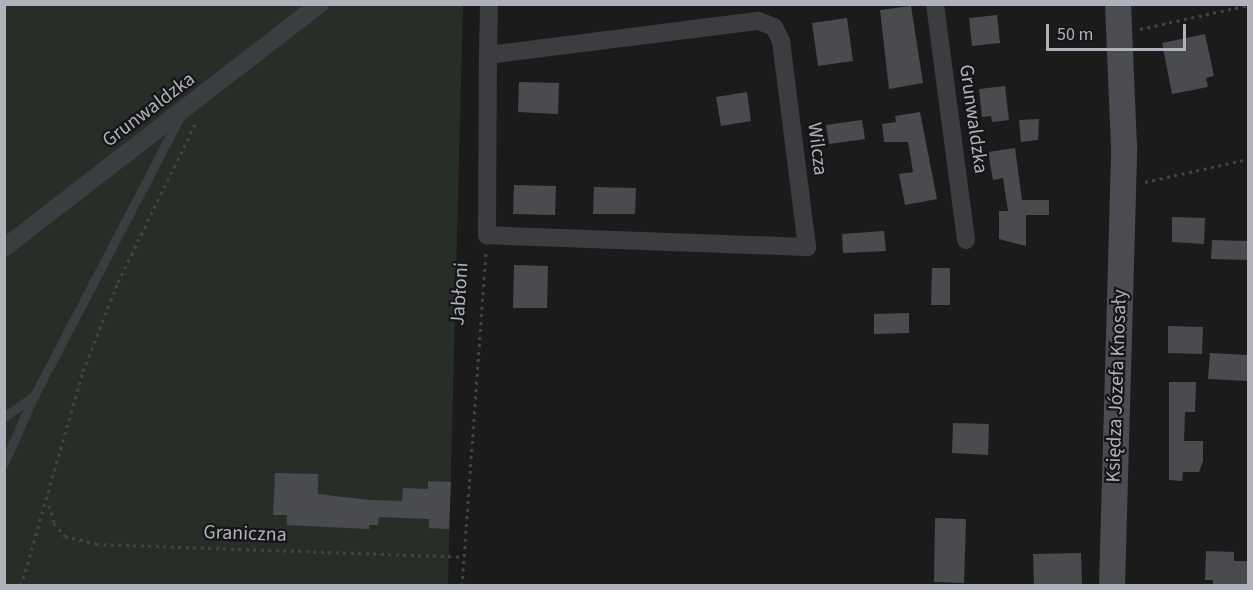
<!DOCTYPE html>
<meta charset="utf-8">
<style>
body{margin:0}
#map{position:relative;width:1253px;height:590px;overflow:hidden;background:#1b1b1c;font-family:"Source Sans 3",sans-serif}
div>[style]{position:absolute}
.green>*{inset:0;background:#272e28}
.building>*{inset:0;background:#4a4b4e}
.path>*{height:3px;margin-top:-1.5px;transform-origin:0;background:repeating-linear-gradient(90deg,#424348 0 3px,transparent 0 7.5px)}
.lane>*{height:9px;margin:-4.5px;padding:0 4.5px;transform-origin:4.5px;border-radius:4.5px;background:#3c3d41}
.street>*{height:18px;margin:-9px;padding:0 9px;transform-origin:9px;border-radius:9px;background:#3c3d41}
.secondary>*{height:26px;margin:-13px;padding:0 13px;transform-origin:13px;border-radius:13px;background:#4a4c51}
span{translate:-50% -50%;white-space:nowrap;text-align:center;line-height:1.15;-webkit-text-stroke:4.5px #161618;paint-order:stroke}
.street-label{font-size:20px;color:#afb2ba}
.frame{position:absolute;inset:0;border:6px solid #afb2ba;pointer-events:none}
.scale{position:absolute;left:1046px;top:24px;width:140px;height:27px;box-sizing:border-box;border:3px solid #afb2ba;border-top:0;padding-left:8px;font-size:18px;line-height:21px;white-space:nowrap;color:#afb2ba;-webkit-text-stroke:4px #161618;paint-order:stroke}
</style>
<div id="map">
<div class="green">
<i style="clip-path:polygon(4px 5px,463px 5px,448px 585px,5px 585px)"></i>
</div>
<div class="building">
<i style="clip-path:polygon(911px 6px,923px 83px,889px 89px,880px 10px)"></i>
<i style="clip-path:polygon(997px 15px,1000px 43px,972px 46px,969px 18px)"></i>
<i style="clip-path:polygon(847px 18px,853px 61px,818px 66px,812px 23px)"></i>
<i style="clip-path:polygon(1205px 34px,1214px 76px,1206px 78px,1208px 87px,1172px 94px,1162px 43px)"></i>
<i style="clip-path:polygon(519px 82px,559px 83px,558px 114px,518px 112px)"></i>
<i style="clip-path:polygon(1005px 86px,1009px 120px,992px 122px,991px 116px,982px 117px,979px 89px)"></i>
<i style="clip-path:polygon(747px 92px,751px 121px,721px 126px,716px 97px)"></i>
<i style="clip-path:polygon(920px 112px,937px 199px,905px 205px,899px 174px,913px 172px,908px 142px,884px 142px,882px 124px,896px 122px,895px 116px)"></i>
<i style="clip-path:polygon(1039px 119px,1038px 140px,1021px 142px,1019px 120px)"></i>
<i style="clip-path:polygon(862px 120px,865px 139px,829px 144px,826px 125px)"></i>
<i style="clip-path:polygon(1015px 148px,1022px 200px,1049px 200px,1049px 215px,1026px 215px,1026px 246px,999px 239px,999px 211px,1008px 211px,1003px 178px,993px 180px,988px 152px)"></i>
<i style="clip-path:polygon(514px 185px,556px 186px,555px 215px,513px 214px)"></i>
<i style="clip-path:polygon(594px 187px,636px 188px,635px 214px,593px 214px)"></i>
<i style="clip-path:polygon(1172px 217px,1205px 218px,1204px 244px,1172px 242px)"></i>
<i style="clip-path:polygon(884px 231px,886px 251px,843px 253px,842px 234px)"></i>
<i style="clip-path:polygon(1212px 240px,1248px 241px,1248px 260px,1211px 259px)"></i>
<i style="clip-path:polygon(514px 265px,548px 266px,547px 308px,513px 308px)"></i>
<i style="clip-path:polygon(932px 268px,950px 268px,950px 305px,931px 305px)"></i>
<i style="clip-path:polygon(909px 313px,909px 333px,874px 334px,874px 314px)"></i>
<i style="clip-path:polygon(1168px 326px,1203px 327px,1202px 354px,1168px 353px)"></i>
<i style="clip-path:polygon(1210px 353px,1248px 355px,1248px 381px,1208px 379px)"></i>
<i style="clip-path:polygon(1169px 382px,1196px 382px,1195px 412px,1185px 412px,1184px 441px,1203px 441px,1203px 461px,1199px 472px,1183px 472px,1182px 481px,1169px 480px)"></i>
<i style="clip-path:polygon(953px 423px,989px 424px,988px 455px,952px 453px)"></i>
<i style="clip-path:polygon(275px 473px,318px 474px,318px 494px,370px 500px,402px 501px,403px 488px,428px 489px,428px 481px,451px 482px,449px 529px,429px 528px,429px 519px,379px 517px,378px 525px,369px 525px,369px 529px,287px 525px,287px 515px,273px 515px)"></i>
<i style="clip-path:polygon(935px 518px,966px 519px,964px 583px,934px 582px)"></i>
<i style="clip-path:polygon(1206px 551px,1234px 552px,1234px 561px,1248px 561px,1248px 585px,1213px 585px,1213px 580px,1205px 580px)"></i>
<i style="clip-path:polygon(1081px 553px,1082px 585px,1034px 585px,1033px 554px)"></i>
</div>
<div class="path">
<i style="left:1140px;top:29px;width:111px;rotate:-12.5deg"></i>
<i style="left:1145px;top:182px;width:106px;rotate:-12.6deg"></i>
<i style="left:49px;top:505px;width:19px;rotate:74deg"></i>
<i style="left:54px;top:523px;width:17px;rotate:50deg"></i>
<i style="left:65px;top:536px;width:32px;rotate:14deg"></i>
<i style="left:96px;top:544px;width:367px;rotate:2deg"></i>
<i style="left:21px;top:586px;width:224px;rotate:-73.9deg"></i>
<i style="left:83px;top:371px;width:96px;rotate:-68.5deg"></i>
<i style="left:118px;top:282px;width:176px;rotate:-64deg"></i>
<i style="left:462px;top:586px;width:335px;rotate:-85.9deg"></i>
</div>
<div class="lane">
<i style="left:4px;top:417px;width:37px;rotate:-35deg"></i>
<i style="left:34px;top:396px;width:315px;rotate:-62.4deg"></i>
<i style="left:4px;top:463px;width:71px;rotate:-66deg"></i>
</div>
<div class="street">
<i style="left:935px;top:4px;width:238px;rotate:82.5deg"></i>
<i style="left:488px;top:55px;width:273px;rotate:-7.2deg"></i>
<i style="left:759px;top:21px;width:16px;rotate:22deg"></i>
<i style="left:774px;top:27px;width:16px;rotate:63deg"></i>
<i style="left:781px;top:41px;width:208px;rotate:82.8deg"></i>
<i style="left:807px;top:247px;width:320px;rotate:-177.9deg"></i>
<i style="left:487px;top:235px;width:180px;rotate:-89.7deg"></i>
<i style="left:488px;top:55px;width:51px;rotate:-88.9deg"></i>
<i style="left:4px;top:248px;width:399px;rotate:-37.7deg"></i>
</div>
<div class="secondary">
<i style="left:1112px;top:586px;width:439px;rotate:-88.4deg"></i>
<i style="left:1124px;top:147px;width:143px;rotate:-92.4deg"></i>
</div>
<div class="street-label">
<span style="left:149px;top:110px;rotate:-37deg">Grunwaldzka</span>
<span style="left:973px;top:119px;rotate:82deg">Grunwaldzka</span>
<span style="left:817px;top:149px;rotate:83deg">Wilcza</span>
<span style="left:460px;top:294px;rotate:-86deg">Jabłoni</span>
<span style="left:1117px;top:386px;rotate:-88deg">Księdza Józefa Knosały</span>
<span style="left:245px;top:534px;rotate:2deg">Graniczna</span>
</div>
<div class="frame"></div>
<div class="scale">50 m</div>
</div>
